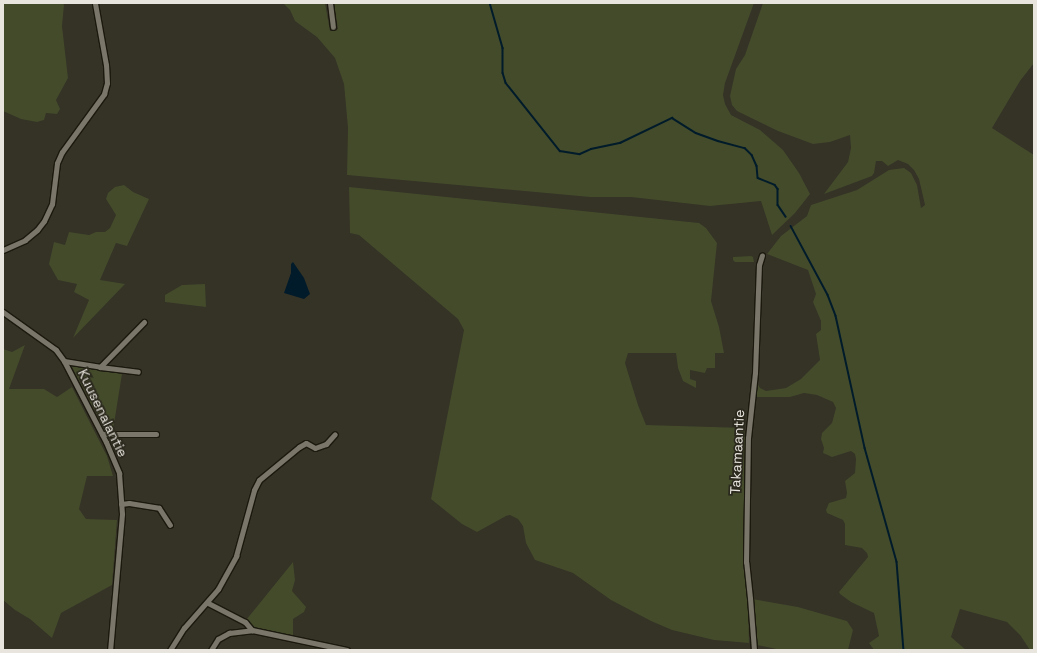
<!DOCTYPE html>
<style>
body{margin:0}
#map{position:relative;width:1037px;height:653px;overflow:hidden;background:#353226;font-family:"Space Grotesk",sans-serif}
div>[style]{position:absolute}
.green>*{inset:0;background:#434b2b}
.water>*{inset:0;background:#011b2a}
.stream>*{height:1.5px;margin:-0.75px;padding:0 0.75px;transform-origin:0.75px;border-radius:0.75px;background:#011b2a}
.roads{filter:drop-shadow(1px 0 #1c190f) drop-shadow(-1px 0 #1c190f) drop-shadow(0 1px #1c190f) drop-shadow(0 -1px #1c190f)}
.minor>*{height:5px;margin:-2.5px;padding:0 2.5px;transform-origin:2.5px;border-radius:2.5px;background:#7a776a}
span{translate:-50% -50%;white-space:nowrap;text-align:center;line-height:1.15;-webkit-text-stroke:3.5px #2b281d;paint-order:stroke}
.street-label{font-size:14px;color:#e7e5de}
.frame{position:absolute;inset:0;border:4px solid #e7e5de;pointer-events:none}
</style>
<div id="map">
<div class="green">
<i style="clip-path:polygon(3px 3px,63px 3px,64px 5px,62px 26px,68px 78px,56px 100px,60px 109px,57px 114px,46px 113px,44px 120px,37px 122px,21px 119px,3px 111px)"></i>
<i style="clip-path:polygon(283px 3px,325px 3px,330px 31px,338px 29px,334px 3px,754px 3px,725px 83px,723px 95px,725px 104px,731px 115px,760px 130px,783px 150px,799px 173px,810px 194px,795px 213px,772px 235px,761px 201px,710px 206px,631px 197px,590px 197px,347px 175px,348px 128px,344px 84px,335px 58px,317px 37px,295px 21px,290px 10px)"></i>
<i style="clip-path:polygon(763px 3px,1034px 3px,1034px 63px,1020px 81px,992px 128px,1034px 155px,1034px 650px,1030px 650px,1020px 635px,1007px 622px,960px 609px,951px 637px,966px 650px,874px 650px,869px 643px,879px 636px,874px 613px,851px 602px,840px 594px,839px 592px,868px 557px,867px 553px,862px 548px,845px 545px,845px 524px,843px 520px,827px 513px,826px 510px,829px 503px,846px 498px,847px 493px,845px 481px,855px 473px,856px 459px,855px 454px,851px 451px,832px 457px,823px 453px,824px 448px,821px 439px,822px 433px,832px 423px,836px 408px,833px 402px,817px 395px,804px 393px,790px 397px,755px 397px,755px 383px,757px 383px,760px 388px,766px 391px,786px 388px,801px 379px,820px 360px,816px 334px,821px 330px,821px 321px,813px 302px,816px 294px,808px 270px,767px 254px,781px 236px,807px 216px,811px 205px,857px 190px,889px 170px,904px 168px,911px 173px,917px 185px,921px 208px,925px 205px,919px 179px,914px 170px,908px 164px,898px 160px,888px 166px,882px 161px,876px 161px,874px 173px,872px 176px,824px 194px,848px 162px,851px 148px,850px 135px,830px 142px,813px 144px,778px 131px,737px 111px,732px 105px,730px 96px,736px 69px,745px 55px)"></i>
<i style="clip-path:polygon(124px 185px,133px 192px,149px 199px,127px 246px,116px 243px,100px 280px,125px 284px,73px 338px,89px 300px,74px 292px,77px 284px,58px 280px,49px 264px,54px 242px,65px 245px,69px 232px,89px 235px,96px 232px,105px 232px,110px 228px,116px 215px,106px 199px,108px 193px,115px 187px)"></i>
<i style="clip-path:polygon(349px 187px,699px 223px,706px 228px,717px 243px,711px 301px,719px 327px,724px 353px,715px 353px,715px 368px,707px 368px,705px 373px,690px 370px,690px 379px,696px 381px,696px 388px,683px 381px,678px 368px,676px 353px,628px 353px,625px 363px,638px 405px,646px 425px,745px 428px,749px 643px,714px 640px,672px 630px,651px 621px,611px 600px,573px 573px,535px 560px,526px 543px,523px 526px,518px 519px,510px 515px,506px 516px,477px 532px,462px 524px,431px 499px,464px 330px,458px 319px,359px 235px,350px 233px)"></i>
<i style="clip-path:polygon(751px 256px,753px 257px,754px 262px,735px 262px,733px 260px,733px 257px)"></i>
<i style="clip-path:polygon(205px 284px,206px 307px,165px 302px,165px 295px,182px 285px)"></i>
<i style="clip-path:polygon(25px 345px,9px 389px,44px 389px,57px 397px,72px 387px,107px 456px,113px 476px,87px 476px,79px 509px,86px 519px,117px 520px,112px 585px,61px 613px,52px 638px,30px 619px,15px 610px,3px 600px,3px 349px,12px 352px)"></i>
<i style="clip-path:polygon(71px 365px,122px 374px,113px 430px,104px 431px)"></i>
<i style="clip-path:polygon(293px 562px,295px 580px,292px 591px,306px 607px,304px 612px,293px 619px,293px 635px,254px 629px,246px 620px)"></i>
<i style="clip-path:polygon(752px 599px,798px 607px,847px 621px,853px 630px,848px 650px,781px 650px,757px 645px)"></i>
</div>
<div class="water">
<i style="clip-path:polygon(293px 262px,304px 278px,310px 294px,304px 299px,284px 293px,291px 273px,291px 264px)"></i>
</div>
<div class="stream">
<i style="left:490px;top:3px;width:47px;rotate:73.9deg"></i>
<i style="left:503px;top:48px;width:25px;rotate:90deg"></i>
<i style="left:503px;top:73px;width:10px;rotate:73deg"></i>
<i style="left:506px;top:83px;width:87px;rotate:51.5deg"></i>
<i style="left:560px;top:151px;width:20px;rotate:9deg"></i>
<i style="left:580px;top:154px;width:12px;rotate:-24deg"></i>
<i style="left:591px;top:149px;width:30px;rotate:-12deg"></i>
<i style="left:620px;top:143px;width:58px;rotate:-25.7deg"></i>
<i style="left:672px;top:118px;width:28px;rotate:32deg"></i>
<i style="left:696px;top:133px;width:23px;rotate:20deg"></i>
<i style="left:718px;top:141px;width:28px;rotate:15deg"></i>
<i style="left:745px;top:148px;width:10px;rotate:45deg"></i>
<i style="left:752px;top:155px;width:12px;rotate:66deg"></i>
<i style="left:757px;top:166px;width:12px;rotate:85deg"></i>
<i style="left:758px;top:178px;width:18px;rotate:22deg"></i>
<i style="left:775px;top:185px;width:5px;rotate:53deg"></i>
<i style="left:778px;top:189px;width:16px;rotate:90deg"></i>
<i style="left:778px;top:205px;width:14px;rotate:56deg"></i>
<i style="left:791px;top:226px;width:78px;rotate:61.8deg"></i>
<i style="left:828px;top:295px;width:22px;rotate:69deg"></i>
<i style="left:836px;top:316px;width:135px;rotate:77.6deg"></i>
<i style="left:865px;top:448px;width:118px;rotate:74.3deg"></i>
<i style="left:897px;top:562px;width:88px;rotate:85.5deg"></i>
</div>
<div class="roads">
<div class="minor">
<i style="left:330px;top:3px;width:24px;rotate:83deg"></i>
<i style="left:3px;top:250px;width:24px;rotate:-24deg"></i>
<i style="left:25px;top:240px;width:16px;rotate:-40deg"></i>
<i style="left:37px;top:230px;width:11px;rotate:-52deg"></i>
<i style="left:44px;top:221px;width:19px;rotate:-65deg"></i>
<i style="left:52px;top:204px;width:41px;rotate:-83deg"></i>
<i style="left:57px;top:163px;width:12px;rotate:-66deg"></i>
<i style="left:62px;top:152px;width:72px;rotate:-54.1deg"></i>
<i style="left:104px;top:94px;width:11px;rotate:-75deg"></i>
<i style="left:107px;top:83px;width:18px;rotate:-93deg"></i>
<i style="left:106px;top:65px;width:63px;rotate:-100.1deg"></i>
<i style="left:3px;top:312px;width:65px;rotate:35.6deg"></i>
<i style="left:56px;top:350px;width:14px;rotate:54deg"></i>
<i style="left:64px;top:361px;width:91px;rotate:62.6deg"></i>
<i style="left:106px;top:442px;width:34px;rotate:67deg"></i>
<i style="left:119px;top:473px;width:41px;rotate:85.8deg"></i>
<i style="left:122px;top:514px;width:137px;rotate:95deg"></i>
<i style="left:64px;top:361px;width:36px;rotate:9deg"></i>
<i style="left:100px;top:367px;width:63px;rotate:-45.6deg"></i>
<i style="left:100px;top:367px;width:38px;rotate:7deg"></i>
<i style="left:102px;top:434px;width:54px"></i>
<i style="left:121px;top:504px;width:8px;rotate:-7deg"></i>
<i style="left:129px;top:503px;width:30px;rotate:9deg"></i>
<i style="left:159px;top:508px;width:20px;rotate:57deg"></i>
<i style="left:208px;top:603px;width:42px;rotate:27.2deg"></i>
<i style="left:245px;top:622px;width:11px;rotate:49deg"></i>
<i style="left:170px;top:650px;width:26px;rotate:-58deg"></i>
<i style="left:184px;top:628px;width:52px;rotate:-48.9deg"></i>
<i style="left:218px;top:589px;width:38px;rotate:-61deg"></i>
<i style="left:236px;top:556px;width:68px;rotate:-74.7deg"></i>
<i style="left:254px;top:490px;width:11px;rotate:-63deg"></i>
<i style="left:259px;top:480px;width:52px;rotate:-39.5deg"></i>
<i style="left:299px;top:447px;width:8px;rotate:-30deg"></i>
<i style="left:306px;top:443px;width:10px;rotate:29deg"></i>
<i style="left:315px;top:448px;width:12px;rotate:-20deg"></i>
<i style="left:326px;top:444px;width:13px;rotate:-48deg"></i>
<i style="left:211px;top:650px;width:13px;rotate:-58deg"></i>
<i style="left:218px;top:639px;width:13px;rotate:-29deg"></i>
<i style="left:229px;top:633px;width:23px;rotate:-7deg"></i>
<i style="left:252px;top:630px;width:97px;rotate:11.9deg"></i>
<i style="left:754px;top:650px;width:52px;rotate:-94.4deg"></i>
<i style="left:750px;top:598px;width:36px;rotate:-96deg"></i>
<i style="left:746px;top:562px;width:124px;rotate:-89.1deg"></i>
<i style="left:748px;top:438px;width:65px;rotate:-83.9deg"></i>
<i style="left:755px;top:373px;width:108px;rotate:-87.9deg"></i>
<i style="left:759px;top:265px;width:10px;rotate:-73deg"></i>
</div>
</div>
<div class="street-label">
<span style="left:103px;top:413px;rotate:64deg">Kuusenalantie</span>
<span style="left:737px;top:452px;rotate:-87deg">Takamaantie</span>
</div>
<div class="frame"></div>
</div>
